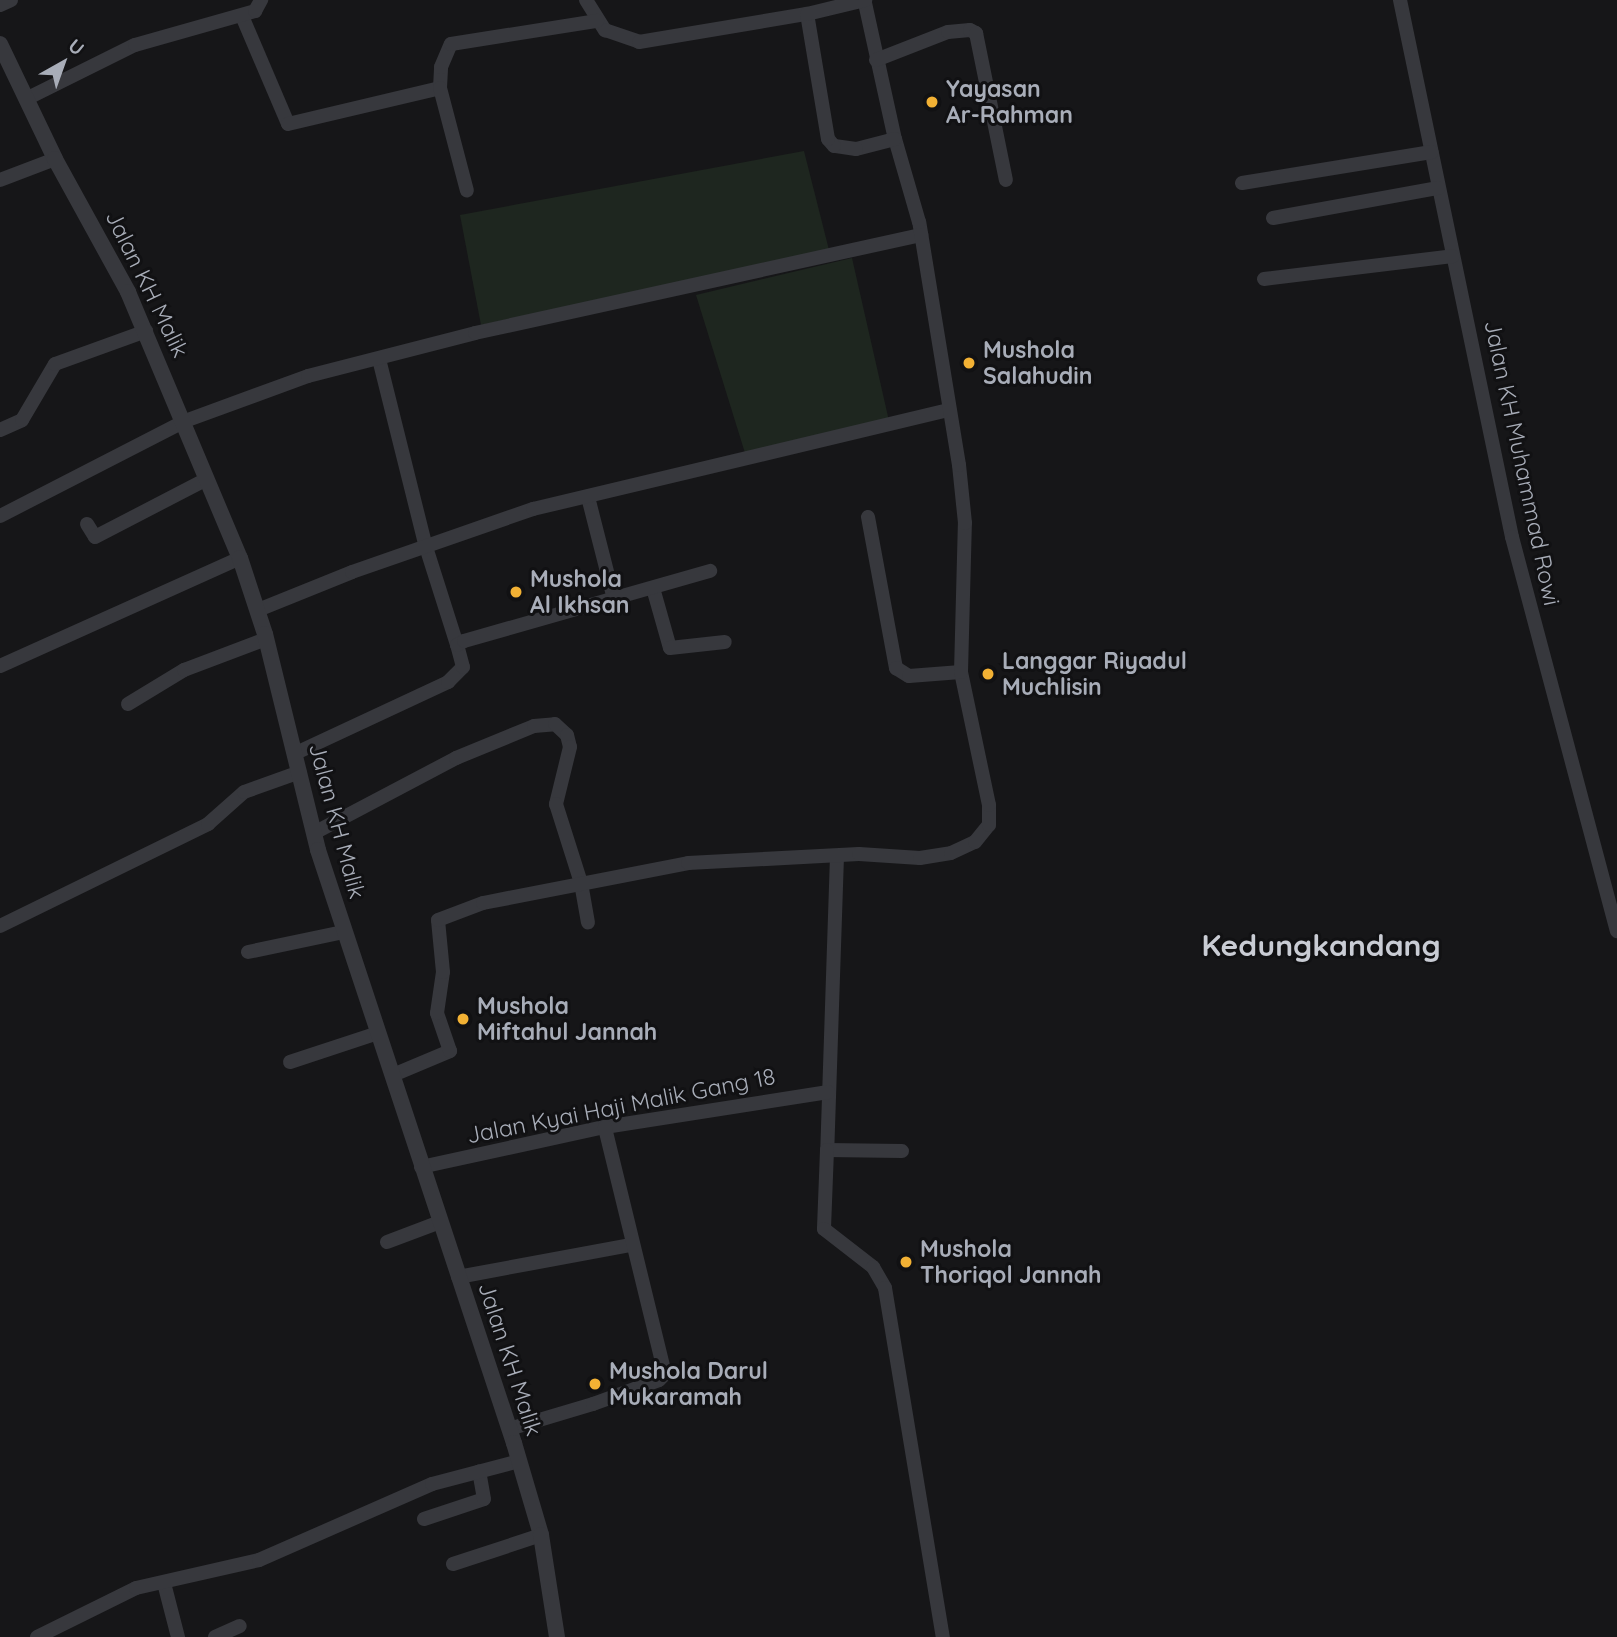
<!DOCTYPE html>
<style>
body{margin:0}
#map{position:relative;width:1617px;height:1637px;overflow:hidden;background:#161618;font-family:Quicksand,sans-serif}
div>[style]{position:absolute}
.green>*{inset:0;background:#1e261f}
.minor>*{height:14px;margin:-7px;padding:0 7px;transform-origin:7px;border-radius:7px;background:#37383d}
.tertiary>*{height:16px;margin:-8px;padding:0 8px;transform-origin:8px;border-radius:8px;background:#37383d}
.dots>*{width:19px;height:19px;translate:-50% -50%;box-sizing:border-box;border:4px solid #111113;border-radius:50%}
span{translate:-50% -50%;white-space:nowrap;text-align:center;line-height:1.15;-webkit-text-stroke:6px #111113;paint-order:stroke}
.poi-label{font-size:23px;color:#a8adb8;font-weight:700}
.left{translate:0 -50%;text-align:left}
.street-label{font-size:23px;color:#a8adb8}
.district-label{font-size:30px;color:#c9ccd4;font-weight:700}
.north{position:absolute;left:28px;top:28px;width:70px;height:70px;-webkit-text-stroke:5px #111113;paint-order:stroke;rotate:40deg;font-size:19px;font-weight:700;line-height:28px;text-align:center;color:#a8adb8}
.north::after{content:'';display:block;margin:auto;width:24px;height:32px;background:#a8adb8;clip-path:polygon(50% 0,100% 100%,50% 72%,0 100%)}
</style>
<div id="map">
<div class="green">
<i style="clip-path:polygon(804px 151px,829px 250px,481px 325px,460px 215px)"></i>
<i style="clip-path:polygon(852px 258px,889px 421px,745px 453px,696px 295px)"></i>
</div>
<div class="minor">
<i style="left:586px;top:0;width:36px;rotate:58deg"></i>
<i style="left:605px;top:30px;width:36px;rotate:19deg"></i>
<i style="left:639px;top:42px;width:170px;rotate:-9.5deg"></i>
<i style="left:1400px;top:0;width:549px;rotate:78.22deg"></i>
<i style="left:1512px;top:537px;width:408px;rotate:75.1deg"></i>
<i style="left:865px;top:3px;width:139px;rotate:77.6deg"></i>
<i style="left:0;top:5px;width:12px;rotate:-24deg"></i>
<i style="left:242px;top:16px;width:117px;rotate:66.9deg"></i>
<i style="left:288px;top:124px;width:156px;rotate:-13.3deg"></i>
<i style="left:440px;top:88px;width:21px;rotate:-87deg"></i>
<i style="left:441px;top:67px;width:25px;rotate:-67deg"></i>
<i style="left:451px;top:44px;width:148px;rotate:-9deg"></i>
<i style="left:876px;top:60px;width:77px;rotate:-21.3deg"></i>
<i style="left:948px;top:32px;width:22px;rotate:-5deg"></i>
<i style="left:970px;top:30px;width:7px;rotate:27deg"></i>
<i style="left:976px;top:33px;width:150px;rotate:78.5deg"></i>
<i style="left:440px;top:88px;width:106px;rotate:75.3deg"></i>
<i style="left:28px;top:98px;width:119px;rotate:-26.4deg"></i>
<i style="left:135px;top:45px;width:125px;rotate:-15.8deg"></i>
<i style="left:255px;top:11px;width:13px;rotate:-61deg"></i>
<i style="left:0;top:180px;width:59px;rotate:-20.9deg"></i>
<i style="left:1242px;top:183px;width:192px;rotate:-9.3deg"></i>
<i style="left:1273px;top:218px;width:168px;rotate:-10.3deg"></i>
<i style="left:1264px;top:279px;width:190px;rotate:-6.9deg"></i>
<i style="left:379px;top:359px;width:194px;rotate:76deg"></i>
<i style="left:426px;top:547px;width:103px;rotate:72.4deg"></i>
<i style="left:0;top:430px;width:24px;rotate:-24deg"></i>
<i style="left:22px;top:420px;width:65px;rotate:-59.5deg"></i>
<i style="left:55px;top:364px;width:97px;rotate:-19.9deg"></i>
<i style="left:588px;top:497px;width:105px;rotate:75.7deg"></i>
<i style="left:0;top:516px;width:208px;rotate:-27.2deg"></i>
<i style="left:185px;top:421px;width:131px;rotate:-20.1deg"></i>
<i style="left:308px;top:376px;width:172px;rotate:-14.4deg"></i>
<i style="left:475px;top:333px;width:457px;rotate:-12.4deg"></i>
<i style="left:868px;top:517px;width:154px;rotate:79.5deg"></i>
<i style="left:896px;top:668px;width:15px;rotate:32deg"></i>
<i style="left:909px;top:676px;width:52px;rotate:-4.4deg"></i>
<i style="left:87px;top:524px;width:15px;rotate:58deg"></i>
<i style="left:95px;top:537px;width:126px;rotate:-27.4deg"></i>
<i style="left:653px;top:588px;width:62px;rotate:74.2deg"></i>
<i style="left:670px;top:648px;width:55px;rotate:-6.2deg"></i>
<i style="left:258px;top:610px;width:101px;rotate:-22deg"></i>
<i style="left:352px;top:572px;width:192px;rotate:-19.2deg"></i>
<i style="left:533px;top:509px;width:428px;rotate:-13.4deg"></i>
<i style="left:0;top:666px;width:263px;rotate:-24.2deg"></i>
<i style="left:128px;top:704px;width:66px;rotate:-31.3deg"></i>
<i style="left:184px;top:670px;width:88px;rotate:-20.7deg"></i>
<i style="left:296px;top:753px;width:168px;rotate:-25deg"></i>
<i style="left:448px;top:682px;width:21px;rotate:-45deg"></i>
<i style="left:463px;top:667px;width:23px;rotate:-105deg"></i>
<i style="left:457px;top:645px;width:8px;rotate:-30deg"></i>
<i style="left:464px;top:641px;width:256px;rotate:-15.9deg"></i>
<i style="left:314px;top:833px;width:161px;rotate:-27.8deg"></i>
<i style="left:456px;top:758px;width:84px;rotate:-22.3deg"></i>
<i style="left:534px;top:726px;width:21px;rotate:-5deg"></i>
<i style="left:555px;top:724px;width:16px;rotate:43deg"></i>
<i style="left:567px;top:735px;width:12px;rotate:76deg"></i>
<i style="left:570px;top:747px;width:59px;rotate:103.8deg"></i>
<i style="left:556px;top:804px;width:83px;rotate:72.4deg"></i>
<i style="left:581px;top:883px;width:40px;rotate:80deg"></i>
<i style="left:837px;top:856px;width:294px;rotate:91.9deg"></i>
<i style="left:827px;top:1150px;width:75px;rotate:0.8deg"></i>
<i style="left:0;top:926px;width:232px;rotate:-26.1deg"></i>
<i style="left:208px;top:824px;width:48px;rotate:-41.6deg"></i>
<i style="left:244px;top:792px;width:59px;rotate:-19.7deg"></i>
<i style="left:248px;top:952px;width:98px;rotate:-11.8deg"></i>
<i style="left:290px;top:1062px;width:93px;rotate:-18.2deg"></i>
<i style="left:393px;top:1075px;width:62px;rotate:-22.8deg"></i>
<i style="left:450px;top:1051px;width:40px;rotate:-108.9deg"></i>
<i style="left:437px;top:1013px;width:41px;rotate:-81.7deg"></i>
<i style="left:443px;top:972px;width:52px;rotate:-95.5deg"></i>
<i style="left:438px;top:920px;width:48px;rotate:-20.7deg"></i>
<i style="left:483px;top:903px;width:209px;rotate:-11deg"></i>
<i style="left:688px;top:863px;width:171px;rotate:-3deg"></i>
<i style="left:859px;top:854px;width:61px;rotate:3.8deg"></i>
<i style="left:920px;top:858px;width:31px;rotate:-9deg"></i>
<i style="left:951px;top:853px;width:26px;rotate:-25deg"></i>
<i style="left:975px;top:842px;width:22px;rotate:-51deg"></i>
<i style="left:989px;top:825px;width:20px;rotate:-90deg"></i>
<i style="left:989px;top:805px;width:136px;rotate:-101.9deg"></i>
<i style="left:961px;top:672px;width:149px;rotate:-88.5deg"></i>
<i style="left:965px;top:523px;width:58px;rotate:-95.9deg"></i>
<i style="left:959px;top:465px;width:246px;rotate:-99.3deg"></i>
<i style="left:919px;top:222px;width:86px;rotate:-106.1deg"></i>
<i style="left:895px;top:139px;width:40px;rotate:165.6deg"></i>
<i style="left:856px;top:149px;width:22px;rotate:-172deg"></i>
<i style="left:834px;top:146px;width:9px;rotate:-131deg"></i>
<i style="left:828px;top:139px;width:127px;rotate:-99.5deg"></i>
<i style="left:807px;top:14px;width:60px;rotate:-13.6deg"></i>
<i style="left:827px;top:1150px;width:79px;rotate:92.2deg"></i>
<i style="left:824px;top:1229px;width:62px;rotate:37.8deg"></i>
<i style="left:873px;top:1267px;width:24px;rotate:60deg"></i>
<i style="left:885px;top:1288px;width:354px;rotate:80.6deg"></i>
<i style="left:421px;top:1167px;width:188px;rotate:-12.3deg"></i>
<i style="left:605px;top:1127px;width:226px;rotate:-8.9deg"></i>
<i style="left:387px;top:1242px;width:57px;rotate:-20.7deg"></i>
<i style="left:458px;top:1277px;width:176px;rotate:-10.5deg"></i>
<i style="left:509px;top:1429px;width:88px;rotate:-16.6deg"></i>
<i style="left:593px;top:1404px;width:70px;rotate:-20deg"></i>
<i style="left:659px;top:1380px;width:8px;rotate:-45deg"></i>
<i style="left:665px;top:1374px;width:254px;rotate:-103.7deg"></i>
<i style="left:424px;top:1519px;width:63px;rotate:-18.4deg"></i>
<i style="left:484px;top:1499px;width:28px;rotate:-100deg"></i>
<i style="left:453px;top:1564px;width:93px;rotate:-18.2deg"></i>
<i style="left:164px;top:1583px;width:56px;rotate:75.5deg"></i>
<i style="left:37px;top:1637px;width:110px;rotate:-26.3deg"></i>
<i style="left:136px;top:1588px;width:126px;rotate:-12.8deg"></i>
<i style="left:259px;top:1560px;width:189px;rotate:-23.7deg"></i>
<i style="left:432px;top:1484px;width:90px;rotate:-14.8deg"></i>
<i style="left:215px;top:1637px;width:27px;rotate:-24deg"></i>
</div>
<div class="tertiary">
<i style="left:0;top:44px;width:127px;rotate:64.4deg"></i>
<i style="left:55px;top:159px;width:152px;rotate:61.2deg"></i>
<i style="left:128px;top:292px;width:289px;rotate:67.2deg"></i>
<i style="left:240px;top:558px;width:80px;rotate:71.8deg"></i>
<i style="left:265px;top:634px;width:222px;rotate:76.2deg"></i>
<i style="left:318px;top:850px;width:625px;rotate:71.71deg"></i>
<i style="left:514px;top:1443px;width:96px;rotate:73.6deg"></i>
<i style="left:541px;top:1535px;width:103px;rotate:81.1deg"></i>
</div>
<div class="dots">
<i style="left:932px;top:102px;background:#f2b134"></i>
<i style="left:969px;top:363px;background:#f2b134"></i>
<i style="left:516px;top:592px;background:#f2b134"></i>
<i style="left:988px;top:674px;background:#f2b134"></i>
<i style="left:463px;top:1019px;background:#f2b134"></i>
<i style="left:906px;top:1262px;background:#f2b134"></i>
<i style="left:595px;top:1384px;background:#f2b134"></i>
</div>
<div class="poi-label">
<span class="left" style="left:946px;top:102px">Yayasan<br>Ar-Rahman</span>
<span class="left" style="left:983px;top:363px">Mushola<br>Salahudin</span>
<span class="left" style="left:530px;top:592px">Mushola<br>Al Ikhsan</span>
<span class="left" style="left:1002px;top:674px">Langgar Riyadul<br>Muchlisin</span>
<span class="left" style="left:477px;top:1019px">Mushola<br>Miftahul Jannah</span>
<span class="left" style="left:920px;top:1262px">Mushola<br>Thoriqol Jannah</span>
<span class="left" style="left:609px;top:1384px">Mushola Darul<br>Mukaramah</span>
</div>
<div class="street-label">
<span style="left:147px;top:284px;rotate:64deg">Jalan KH Malik</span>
<span style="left:1522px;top:463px;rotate:78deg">Jalan KH Muhammad Rowi</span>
<span style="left:337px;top:821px;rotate:75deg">Jalan KH Malik</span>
<span style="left:621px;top:1106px;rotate:-11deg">Jalan Kyai Haji Malik Gang 18</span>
<span style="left:510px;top:1359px;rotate:72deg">Jalan KH Malik</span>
</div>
<div class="district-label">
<span style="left:1321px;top:945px">Kedungkandang</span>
</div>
<div class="north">U</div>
</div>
